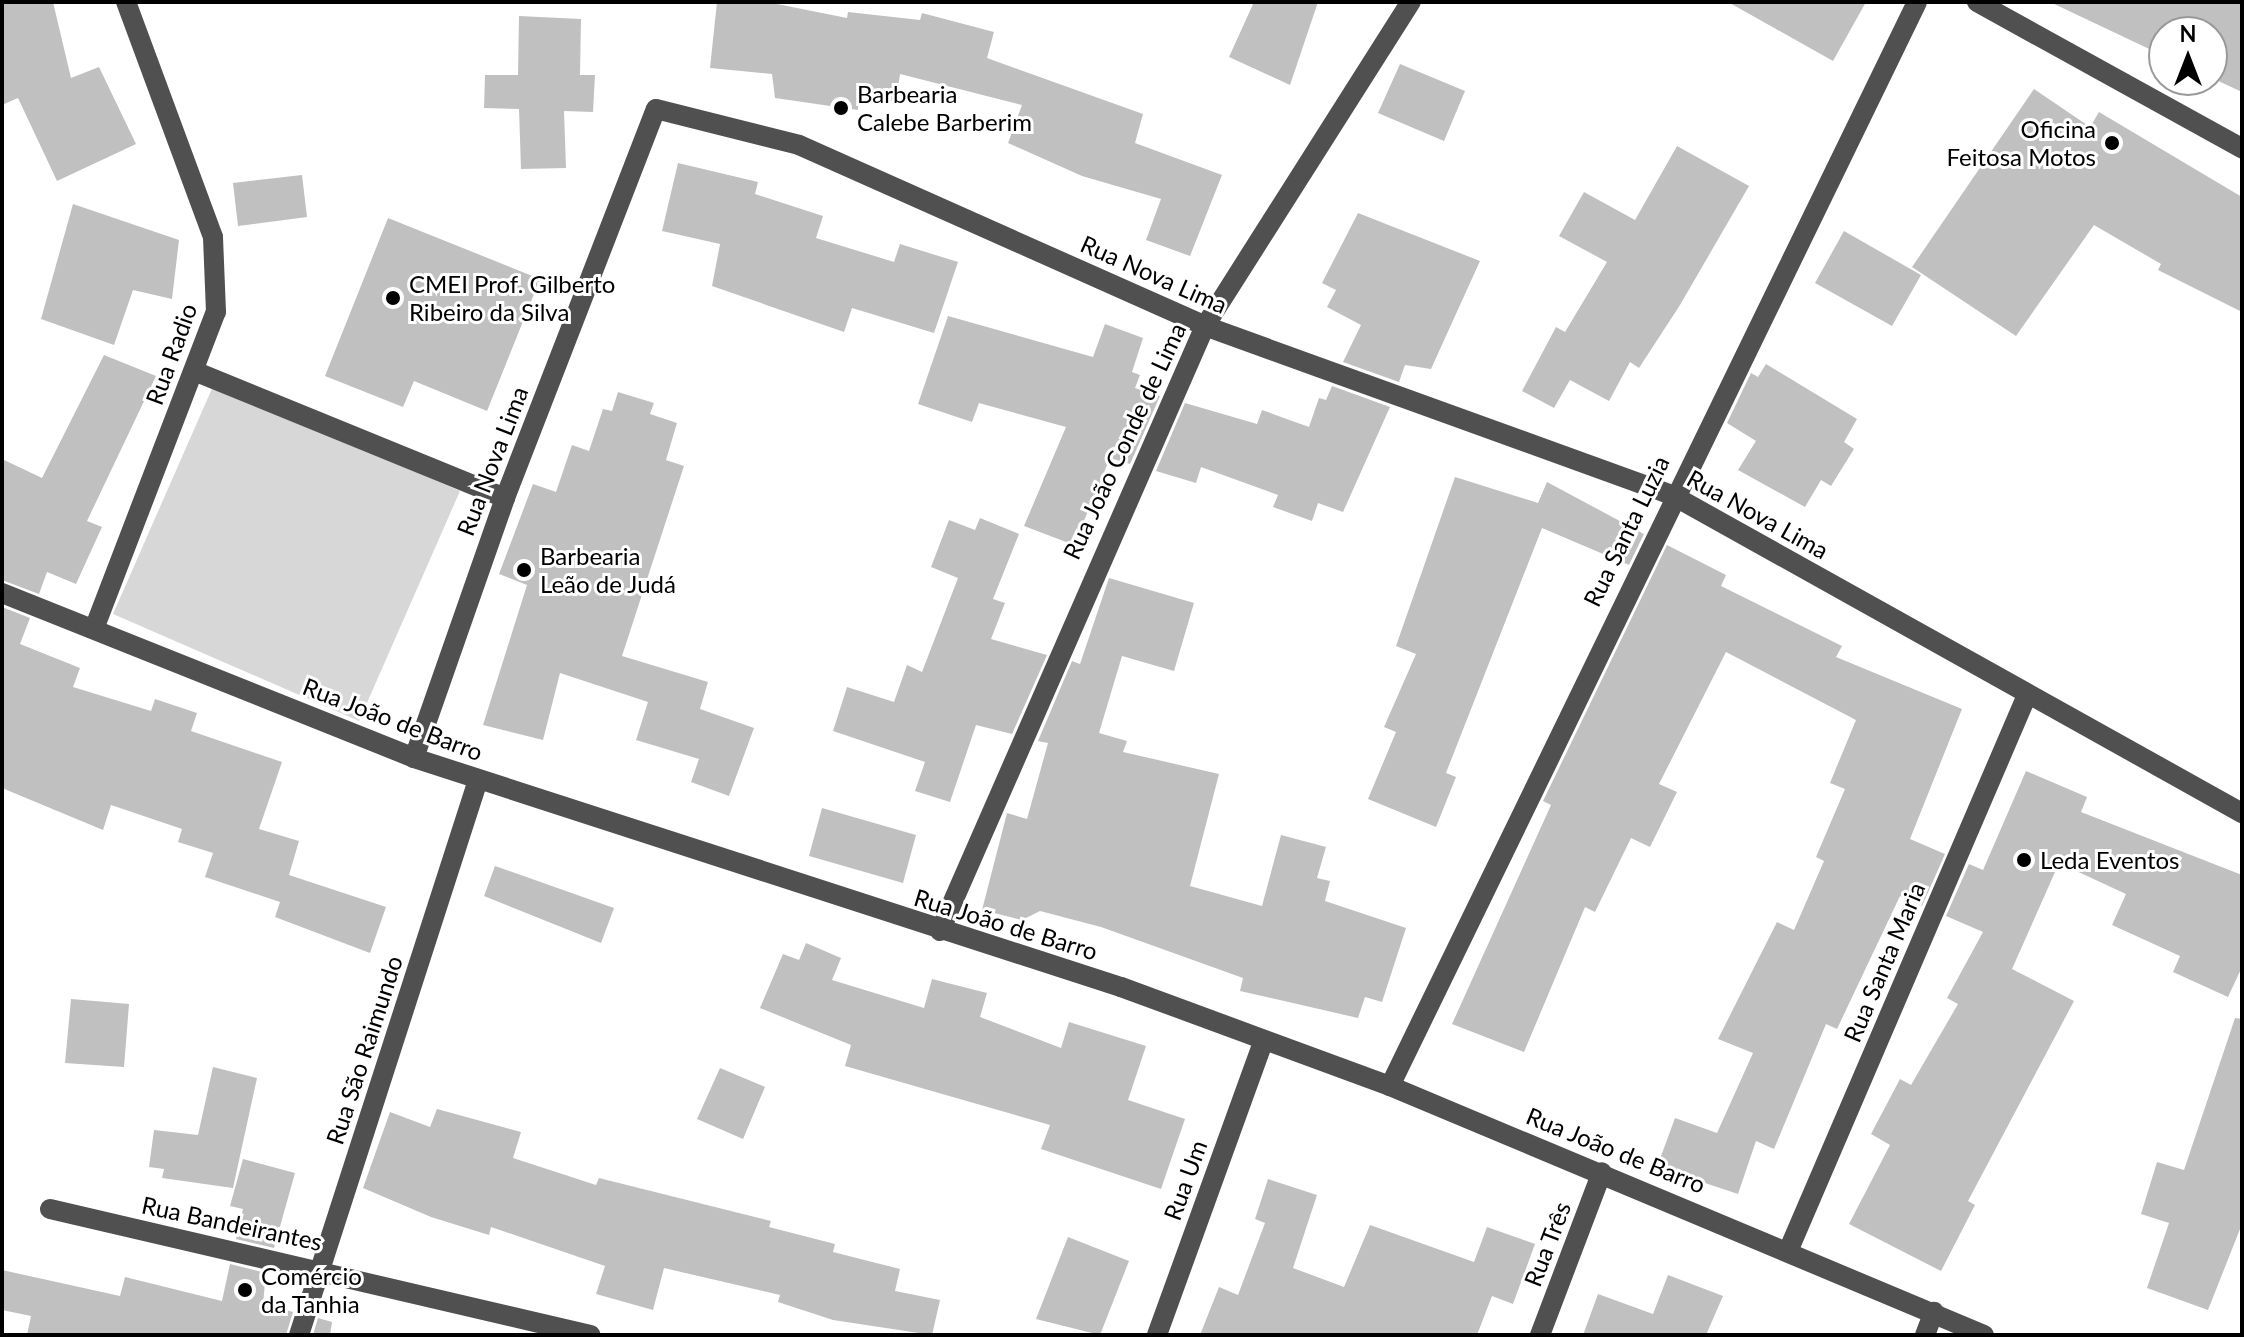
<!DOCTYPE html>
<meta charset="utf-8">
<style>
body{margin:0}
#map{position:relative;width:2244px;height:1337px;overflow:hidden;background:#fff;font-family:Lato,sans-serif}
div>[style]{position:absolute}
.green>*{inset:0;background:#d7d7d7}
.building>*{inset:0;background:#c0c0c0}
.minor>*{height:20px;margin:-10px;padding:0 10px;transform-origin:10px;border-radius:10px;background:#505050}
.dots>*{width:22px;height:22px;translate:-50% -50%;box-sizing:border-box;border:4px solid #fff;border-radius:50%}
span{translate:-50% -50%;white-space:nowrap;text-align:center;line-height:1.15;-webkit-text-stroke:6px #fff;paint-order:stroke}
.poi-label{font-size:24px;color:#000}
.left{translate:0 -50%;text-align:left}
.right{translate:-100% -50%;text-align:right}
.street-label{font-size:24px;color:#000}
.frame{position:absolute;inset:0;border:4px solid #000;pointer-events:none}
.north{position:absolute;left:2148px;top:16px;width:80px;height:80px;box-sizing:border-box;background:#fff;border:2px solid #999;border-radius:50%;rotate:0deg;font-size:22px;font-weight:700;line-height:32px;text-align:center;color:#000}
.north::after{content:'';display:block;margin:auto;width:28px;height:36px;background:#000;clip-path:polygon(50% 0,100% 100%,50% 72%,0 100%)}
</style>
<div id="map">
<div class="green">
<i style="clip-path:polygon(214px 384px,460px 491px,359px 721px,113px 614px)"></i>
</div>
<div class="building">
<i style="clip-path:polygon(2px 2px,53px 2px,71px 78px,99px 67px,136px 144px,57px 181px,18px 98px,2px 105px)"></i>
<i style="clip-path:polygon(717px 2px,767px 2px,847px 18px,848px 12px,920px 20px,922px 13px,994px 32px,987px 58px,1143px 114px,1135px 143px,1222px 175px,1190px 256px,1146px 240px,1161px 199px,1082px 176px,1008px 143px,1022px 105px,900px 74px,896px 102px,859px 94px,858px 110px,775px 98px,772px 74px,710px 68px)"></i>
<i style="clip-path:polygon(1254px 2px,1318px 2px,1290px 85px,1229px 57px)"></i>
<i style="clip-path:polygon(1728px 2px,1866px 2px,1833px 61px)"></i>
<i style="clip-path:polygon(2050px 2px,2242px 2px,2242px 92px,2212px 78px,2212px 32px,2164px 32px,2164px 56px)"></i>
<i style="clip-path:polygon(519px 16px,581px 19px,580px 75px,595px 75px,593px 112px,564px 111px,566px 168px,521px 169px,519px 109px,484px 108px,485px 75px,518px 75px)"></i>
<i style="clip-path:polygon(1400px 64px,1465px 91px,1444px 141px,1378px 113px)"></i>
<i style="clip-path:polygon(2034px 89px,2090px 127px,2099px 112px,2242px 197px,2242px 312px,2158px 270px,2161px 264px,2094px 225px,2016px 336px,1912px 267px)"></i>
<i style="clip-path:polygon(1677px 146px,1749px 186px,1680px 305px,1639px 368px,1630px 362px,1609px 401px,1570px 380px,1554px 408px,1522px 391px,1556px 327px,1565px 332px,1607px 262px,1559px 236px,1584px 192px,1635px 220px)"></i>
<i style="clip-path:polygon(678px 163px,758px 182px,755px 194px,823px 216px,816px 238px,894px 262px,900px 244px,958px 262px,934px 333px,852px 308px,844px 332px,712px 286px,720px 244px,662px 231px)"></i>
<i style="clip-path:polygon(302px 175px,307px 217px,238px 226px,233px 183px)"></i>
<i style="clip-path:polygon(73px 204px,179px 240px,172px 299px,133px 290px,114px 345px,41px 319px)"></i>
<i style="clip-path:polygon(1358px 213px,1480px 261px,1431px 369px,1405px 365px,1399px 382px,1343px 362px,1361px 325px,1327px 307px,1336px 290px,1322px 283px)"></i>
<i style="clip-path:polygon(388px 218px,540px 279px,487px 411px,414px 381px,403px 407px,325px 376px)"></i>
<i style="clip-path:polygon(1844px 231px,1921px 275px,1892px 326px,1815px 283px)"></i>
<i style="clip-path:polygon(948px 316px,1093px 357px,1105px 324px,1143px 338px,1132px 372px,1140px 375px,1135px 388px,1160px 396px,1130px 464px,1110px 458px,1074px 545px,1024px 526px,1066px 427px,979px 403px,972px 422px,918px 404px)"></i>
<i style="clip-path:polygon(104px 355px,156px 376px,87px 521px,102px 527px,76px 584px,47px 572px,39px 594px,2px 580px,2px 459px,42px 478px)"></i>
<i style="clip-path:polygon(1766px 364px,1857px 419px,1844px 442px,1854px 449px,1831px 486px,1821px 480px,1805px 507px,1738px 470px,1756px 441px,1727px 423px,1751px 373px,1758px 377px)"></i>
<i style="clip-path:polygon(1332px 386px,1390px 407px,1343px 512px,1318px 503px,1312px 521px,1273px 507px,1278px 495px,1201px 467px,1196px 483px,1156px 471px,1185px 403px,1257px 424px,1262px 410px,1309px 427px,1319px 398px,1326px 400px)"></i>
<i style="clip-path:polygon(618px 392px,654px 403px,650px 414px,677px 423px,666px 460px,684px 466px,622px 656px,708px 682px,700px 709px,754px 728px,729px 796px,691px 782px,699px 759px,636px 740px,648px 702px,560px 673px,543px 740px,483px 725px,527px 585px,499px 574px,533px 484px,556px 492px,572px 445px,589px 451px,603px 409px,612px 411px)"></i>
<i style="clip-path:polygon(1455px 477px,1538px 503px,1547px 482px,1644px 534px,1629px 565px,1542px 528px,1446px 773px,1456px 777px,1436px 827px,1368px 799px,1396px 732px,1384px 727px,1416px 654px,1396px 646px)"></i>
<i style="clip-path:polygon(980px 518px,1019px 534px,993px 599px,1005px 603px,991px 639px,1047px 655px,1012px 734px,976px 725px,950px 802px,915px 791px,925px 762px,833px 731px,847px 687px,894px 702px,907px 665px,922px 672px,958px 578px,931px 567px,949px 520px,975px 530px)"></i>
<i style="clip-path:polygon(1667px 545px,1726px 575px,1721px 586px,1842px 646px,1836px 657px,1962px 709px,1910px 839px,1945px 854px,1922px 906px,1900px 896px,1837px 1029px,1826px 1024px,1774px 1149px,1756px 1141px,1738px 1194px,1657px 1167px,1675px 1118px,1717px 1133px,1753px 1053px,1718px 1039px,1777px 922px,1794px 930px,1824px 861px,1816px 857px,1845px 789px,1830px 783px,1856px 720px,1726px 652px,1659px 784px,1677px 792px,1650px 847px,1631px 838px,1595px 912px,1585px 907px,1524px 1052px,1452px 1024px,1551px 805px,1543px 801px)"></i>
<i style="clip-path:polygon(1109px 578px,1194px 603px,1174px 671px,1122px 656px,1099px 733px,1127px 741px,1123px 752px,1219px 774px,1190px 886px,1262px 906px,1281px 835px,1326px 847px,1317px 878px,1330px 881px,1325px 901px,1406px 928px,1382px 1002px,1365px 997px,1358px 1018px,1240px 991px,1243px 978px,1101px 927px,1040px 911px,1022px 920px,982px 910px,1007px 813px,1027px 819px,1048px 743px,1038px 741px,1072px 661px,1080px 664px)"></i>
<i style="clip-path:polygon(2px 607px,30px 618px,20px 644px,80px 668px,73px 687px,151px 711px,155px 699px,197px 713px,191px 731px,282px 762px,259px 829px,299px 841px,289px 875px,386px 907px,370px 953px,275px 917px,280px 902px,205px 877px,213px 853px,178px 842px,182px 829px,111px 805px,103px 830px,2px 788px)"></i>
<i style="clip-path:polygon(2026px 771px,2087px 797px,2081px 812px,2242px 875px,2242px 967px,2228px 997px,2173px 972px,2180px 956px,2112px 925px,2126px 894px,2059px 863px,2012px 969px,2074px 1001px,1968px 1201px,1975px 1205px,1941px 1271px,1849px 1224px,1890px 1145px,1871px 1134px,1900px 1079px,1911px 1085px,1958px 1004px,1947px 998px,1983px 932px,1946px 916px,1969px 864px,1983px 870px)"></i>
<i style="clip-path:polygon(822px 808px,916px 835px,903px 883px,809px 856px)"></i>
<i style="clip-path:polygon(495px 866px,614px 908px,601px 943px,484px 896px)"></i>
<i style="clip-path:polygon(806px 943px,841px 958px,832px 980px,924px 1008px,932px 979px,987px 993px,980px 1017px,1061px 1048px,1069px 1022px,1146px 1046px,1128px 1100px,1185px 1119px,1161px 1189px,1041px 1149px,1050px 1125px,845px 1066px,851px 1045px,760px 1008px,783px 954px,799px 960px)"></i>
<i style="clip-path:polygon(71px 999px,129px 1004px,124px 1067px,65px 1063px)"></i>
<i style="clip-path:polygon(2235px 1018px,2242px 1019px,2242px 1224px,2208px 1310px,2147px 1288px,2169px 1223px,2141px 1214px,2157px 1162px,2184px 1170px)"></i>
<i style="clip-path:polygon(213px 1067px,257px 1078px,233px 1188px,162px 1178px,164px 1169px,149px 1167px,154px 1130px,198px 1135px)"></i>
<i style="clip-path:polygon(720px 1068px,765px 1087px,743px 1139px,697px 1119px)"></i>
<i style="clip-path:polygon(437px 1109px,521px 1132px,513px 1158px,596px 1185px,599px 1178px,771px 1221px,769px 1227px,835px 1244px,833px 1252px,900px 1269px,895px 1291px,940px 1300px,932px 1335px,833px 1320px,778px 1302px,780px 1295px,664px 1268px,653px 1310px,596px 1294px,605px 1266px,491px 1227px,489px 1235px,431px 1217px,363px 1188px,390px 1112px,430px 1127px)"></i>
<i style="clip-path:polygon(243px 1159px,295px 1173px,274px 1248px,236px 1239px,243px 1209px,230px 1206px)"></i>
<i style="clip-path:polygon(1268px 1179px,1317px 1195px,1293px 1268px,1344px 1287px,1370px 1225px,1474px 1262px,1487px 1227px,1535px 1244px,1513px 1304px,1492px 1296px,1477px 1335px,1200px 1335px,1219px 1287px,1238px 1295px,1265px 1223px,1255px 1219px)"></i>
<i style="clip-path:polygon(1068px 1237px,1129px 1261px,1100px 1335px,1036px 1319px)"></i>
<i style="clip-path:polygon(230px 1264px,266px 1273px,263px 1304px,293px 1312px,286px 1335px,27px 1335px,31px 1316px,2px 1310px,2px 1270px,120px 1296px,125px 1277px,222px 1301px)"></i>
<i style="clip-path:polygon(1668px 1275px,1723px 1296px,1706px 1335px,1583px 1335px,1598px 1294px,1653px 1314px)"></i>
<i style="clip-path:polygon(318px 1318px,332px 1322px,330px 1335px,313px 1335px)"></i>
</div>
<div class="minor">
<i style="left:1977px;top:2px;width:303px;rotate:28.9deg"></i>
<i style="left:194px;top:371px;width:336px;rotate:22.2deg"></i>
<i style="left:2px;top:593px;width:444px;rotate:21.8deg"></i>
<i style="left:414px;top:758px;width:743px;rotate:17.95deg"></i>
<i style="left:1121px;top:987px;width:287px;rotate:20.2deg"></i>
<i style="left:1390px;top:1086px;width:644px;rotate:22.74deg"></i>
<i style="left:94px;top:629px;width:340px;rotate:-69deg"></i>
<i style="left:216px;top:312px;width:75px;rotate:-92.3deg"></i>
<i style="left:213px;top:237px;width:251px;rotate:-110.3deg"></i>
<i style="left:414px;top:758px;width:275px;rotate:-70.7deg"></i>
<i style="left:505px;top:498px;width:417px;rotate:-68.8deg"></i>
<i style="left:656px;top:109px;width:147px;rotate:14.1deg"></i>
<i style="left:799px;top:145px;width:445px;rotate:24deg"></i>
<i style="left:1205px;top:326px;width:497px;rotate:19.9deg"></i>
<i style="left:1672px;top:495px;width:653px;rotate:29.16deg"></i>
<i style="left:940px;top:931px;width:660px;rotate:-66.35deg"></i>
<i style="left:1205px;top:326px;width:384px;rotate:-57.6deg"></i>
<i style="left:1390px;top:1086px;width:1205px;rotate:-64.07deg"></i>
<i style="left:50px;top:1209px;width:555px;rotate:13.13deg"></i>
<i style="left:1789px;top:1249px;width:603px;rotate:-66.75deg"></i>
<i style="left:299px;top:1335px;width:583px;rotate:-72.12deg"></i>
<i style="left:1157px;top:1335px;width:312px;rotate:-70.1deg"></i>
<i style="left:1540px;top:1335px;width:174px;rotate:-69.2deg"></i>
<i style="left:1925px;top:1335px;width:25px;rotate:-69deg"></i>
</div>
<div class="dots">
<i style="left:841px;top:108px;background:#000"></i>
<i style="left:2112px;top:143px;background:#000"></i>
<i style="left:393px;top:298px;background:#000"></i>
<i style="left:524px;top:570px;background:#000"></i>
<i style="left:2024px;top:860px;background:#000"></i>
<i style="left:245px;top:1290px;background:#000"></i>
</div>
<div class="poi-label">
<span class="left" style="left:857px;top:108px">Barbearia<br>Calebe Barberim</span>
<span class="right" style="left:2096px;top:143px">Oficina<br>Feitosa Motos</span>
<span class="left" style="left:409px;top:298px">CMEI Prof. Gilberto<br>Ribeiro da Silva</span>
<span class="left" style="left:540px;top:570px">Barbearia<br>Leão de Judá</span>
<span class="left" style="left:2040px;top:860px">Leda Eventos</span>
<span class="left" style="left:261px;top:1290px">Comércio<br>da Tanhia</span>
</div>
<div class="street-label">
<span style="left:1154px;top:274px;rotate:24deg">Rua Nova Lima</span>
<span style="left:171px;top:354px;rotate:-70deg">Rua Radio</span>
<span style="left:1124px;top:441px;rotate:-65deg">Rua João Conde de Lima</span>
<span style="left:492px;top:461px;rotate:-69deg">Rua Nova Lima</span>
<span style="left:1758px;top:514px;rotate:29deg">Rua Nova Lima</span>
<span style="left:1626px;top:531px;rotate:-64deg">Rua Santa Luzia</span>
<span style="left:393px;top:719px;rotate:21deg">Rua João de Barro</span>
<span style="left:1006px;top:924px;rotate:17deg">Rua João de Barro</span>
<span style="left:1884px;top:962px;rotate:-67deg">Rua Santa Maria</span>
<span style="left:364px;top:1050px;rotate:-72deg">Rua São Raimundo</span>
<span style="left:1616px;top:1150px;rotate:22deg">Rua João de Barro</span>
<span style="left:1185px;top:1180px;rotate:-70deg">Rua Um</span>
<span style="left:232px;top:1223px;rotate:12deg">Rua Bandeirantes</span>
<span style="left:1547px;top:1244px;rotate:-69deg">Rua Três</span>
</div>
<div class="frame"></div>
<div class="north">N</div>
</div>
